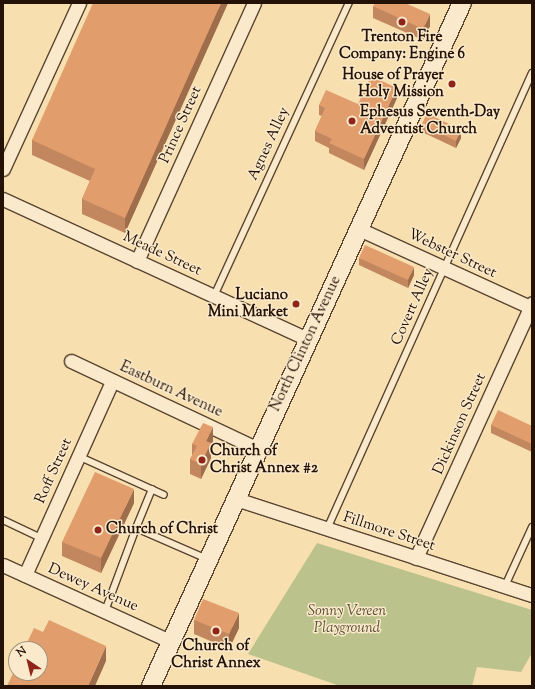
<!DOCTYPE html>
<style>
body{margin:0}
#map{position:relative;width:535px;height:689px;overflow:hidden;background:#f7dfaf;font-family:"Sorts Mill Goudy",serif}
div>[style]{position:absolute}
.green>*{inset:0;background:#bcc28c}
.roads{filter:drop-shadow(1px 0 #5a4531) drop-shadow(-1px 0 #5a4531) drop-shadow(0 1px #5a4531) drop-shadow(0 -1px #5a4531)}
.lane>*{height:6px;margin:-3px;padding:0 3px;transform-origin:3px;border-radius:3px;background:#faeacb}
.street>*{height:13px;margin:-6.5px;padding:0 6.5px;transform-origin:6.5px;border-radius:6.5px;background:#faeacb}
.secondary>*{height:18px;margin:-9px;padding:0 9px;transform-origin:9px;border-radius:9px;background:#faeacb}
.wall>*{inset:0;background:#c2875e}
.shaded-wall>*{inset:0;background:#9e6e4c}
.building>*{inset:0;background:#e29d6d}
.dots>*{width:11px;height:11px;translate:-50% -50%;box-sizing:border-box;border:2px solid #faeacb;border-radius:50%}
span{translate:-50% -50%;white-space:nowrap;text-align:center;line-height:1.15;-webkit-text-stroke:3px #faeacb;paint-order:stroke}
.poi-label{font-size:15px;color:#251207;font-weight:700}
.right{translate:-100% -50%;text-align:right}
.left{translate:0 -50%;text-align:left}
.street-label{font-size:15px;color:#251207}
.park-label{font-size:15px;color:#5a5036;font-style:italic}
.frame{position:absolute;inset:0;border:4px solid #251207;pointer-events:none}
.north{position:absolute;left:8px;top:641px;width:40px;height:40px;box-sizing:border-box;background:#faeacb;border:1px solid #a5947d;border-radius:50%;rotate:325deg;font-size:11px;font-weight:700;line-height:16px;text-align:center;color:#251207}
.north::after{content:'';display:block;margin:auto;width:14px;height:18px;background:#8f2418;clip-path:polygon(50% 0,100% 100%,50% 72%,0 100%)}
</style>
<div id="map">
<div class="green">
<i style="clip-path:polygon(317px 543px,532px 610px,532px 653px,521px 672px,477px 667px,472px 686px,340px 686px,248px 654px)"></i>
</div>
<div class="roads">
<div class="lane">
<i style="left:214px;top:296px;width:323px;rotate:-65.3deg"></i>
<i style="left:78px;top:456px;width:94px;rotate:24.4deg"></i>
<i style="left:3px;top:520px;width:42px;rotate:25.3deg"></i>
<i style="left:136px;top:528px;width:42px;rotate:-67.7deg"></i>
<i style="left:327px;top:529px;width:500px;rotate:-65.8deg"></i>
<i style="left:505px;top:586px;width:65px;rotate:-65.4deg"></i>
<i style="left:105px;top:611px;width:89px;rotate:-69.5deg"></i>
<i style="left:136px;top:528px;width:77px;rotate:23.6deg"></i>
</div>
<div class="street">
<i style="left:3px;top:169px;width:183px;rotate:-65.4deg"></i>
<i style="left:3px;top:199px;width:336px;rotate:24.7deg"></i>
<i style="left:359px;top:229px;width:190px;rotate:24.5deg"></i>
<i style="left:137px;top:261px;width:283px;rotate:-65.6deg"></i>
<i style="left:71px;top:361px;width:207px;rotate:25.2deg"></i>
<i style="left:236px;top:499px;width:311px;rotate:18deg"></i>
<i style="left:416px;top:558px;width:280px;rotate:-65.5deg"></i>
<i style="left:3px;top:565px;width:183px;rotate:24.5deg"></i>
<i style="left:25px;top:575px;width:213px;rotate:-65.8deg"></i>
</div>
<div class="secondary">
<i style="left:151px;top:686px;width:750px;rotate:-65.52deg"></i>
</div>
</div>
<div class="wall">
<i style="clip-path:polygon(228px 3px,125px 233px,82px 214px,82px 199px,90px 181px,32px 155px,32px 140px)"></i>
<i style="clip-path:polygon(373px 6px,430px 26px,423px 40px,373px 18px)"></i>
<i style="clip-path:polygon(397px 98px,364px 170px,329px 153px,329px 148px,315px 141px,315px 131px,322px 116px,319px 115px,319px 105px,358px 104px)"></i>
<i style="clip-path:polygon(422px 124px,461px 138px,456px 148px,422px 132px)"></i>
<i style="clip-path:polygon(359px 258px,414px 275px,408px 288px,359px 265px)"></i>
<i style="clip-path:polygon(491px 425px,532px 426px,532px 452px,491px 433px)"></i>
<i style="clip-path:polygon(213px 442px,211px 447px,211px 458px,201px 479px,190px 474px,190px 459px,192px 456px,192px 444px)"></i>
<i style="clip-path:polygon(134px 503px,101px 573px,62px 556px,62px 542px)"></i>
<i style="clip-path:polygon(194px 620px,239px 628px,229px 649px,194px 634px)"></i>
</div>
<div class="shaded-wall">
<i style="clip-path:polygon(221px 3px,228px 3px,125px 233px,125px 218px)"></i>
<i style="clip-path:polygon(430px 14px,430px 26px,423px 40px,423px 29px)"></i>
<i style="clip-path:polygon(397px 88px,397px 98px,364px 170px,364px 159px)"></i>
<i style="clip-path:polygon(461px 130px,461px 138px,456px 148px,456px 141px)"></i>
<i style="clip-path:polygon(414px 267px,414px 275px,408px 288px,408px 280px)"></i>
<i style="clip-path:polygon(213px 427px,213px 442px,211px 447px,211px 458px,201px 479px,201px 464px,206px 441px)"></i>
<i style="clip-path:polygon(134px 489px,134px 503px,101px 573px,101px 558px)"></i>
<i style="clip-path:polygon(239px 613px,239px 628px,229px 649px,229px 634px)"></i>
<i style="clip-path:polygon(106px 646px,106px 661px,95px 686px,88px 686px)"></i>
</div>
<div class="building">
<i style="clip-path:polygon(93px 3px,221px 3px,125px 218px,82px 199px,95px 169px,32px 140px)"></i>
<i style="clip-path:polygon(375px 3px,405px 3px,430px 14px,423px 29px,373px 6px)"></i>
<i style="clip-path:polygon(371px 76px,397px 88px,364px 159px,329px 143px,332px 139px,315px 131px,325px 108px,319px 105px,326px 90px,358px 104px)"></i>
<i style="clip-path:polygon(427px 113px,461px 130px,456px 141px,422px 124px)"></i>
<i style="clip-path:polygon(365px 245px,414px 267px,408px 280px,359px 258px)"></i>
<i style="clip-path:polygon(498px 410px,532px 426px,532px 444px,491px 425px)"></i>
<i style="clip-path:polygon(203px 423px,213px 427px,206px 441px,211px 443px,201px 464px,190px 459px,197px 446px,192px 444px)"></i>
<i style="clip-path:polygon(95px 472px,134px 489px,101px 558px,62px 542px)"></i>
<i style="clip-path:polygon(203px 599px,239px 613px,229px 634px,194px 620px)"></i>
<i style="clip-path:polygon(49px 620px,106px 646px,88px 686px,7px 686px,16px 667px,16px 673px,40px 673px,40px 649px,24px 649px,34px 628px,43px 632px)"></i>
</div>
<div class="dots">
<i style="left:402px;top:22px;background:#8f2418"></i>
<i style="left:452px;top:84px;background:#8f2418"></i>
<i style="left:352px;top:121px;background:#8f2418"></i>
<i style="left:296px;top:304px;background:#8f2418"></i>
<i style="left:202px;top:460px;background:#8f2418"></i>
<i style="left:98px;top:530px;background:#8f2418"></i>
<i style="left:216px;top:631px;background:#8f2418"></i>
</div>
<div class="poi-label">
<span style="left:402px;top:46px">Trenton Fire<br>Company: Engine 6</span>
<span class="right" style="left:444px;top:84px">House of Prayer<br>Holy Mission</span>
<span class="left" style="left:360px;top:121px">Ephesus Seventh-Day<br>Adventist Church</span>
<span class="right" style="left:288px;top:304px">Luciano<br>Mini Market</span>
<span class="left" style="left:210px;top:460px">Church of<br>Christ Annex #2</span>
<span class="left" style="left:106px;top:530px">Church of Christ</span>
<span style="left:216px;top:655px">Church of<br>Christ Annex</span>
</div>
<div class="street-label">
<span style="left:181px;top:125px;rotate:-66deg">Prince Street</span>
<span style="left:269px;top:144px;rotate:-65deg">Agnes Alley</span>
<span style="left:162px;top:254px;rotate:25deg">Meade Street</span>
<span style="left:452px;top:254px;rotate:25deg">Webster Street</span>
<span style="left:413px;top:307px;rotate:-66deg">Covert Alley</span>
<span style="left:306px;top:344px;rotate:-65deg">North Clinton Avenue</span>
<span style="left:171px;top:390px;rotate:25deg">Eastburn Avenue</span>
<span style="left:460px;top:424px;rotate:-66deg">Dickinson Street</span>
<span style="left:54px;top:471px;rotate:-66deg">Roff Street</span>
<span style="left:389px;top:532px;rotate:18deg">Fillmore Street</span>
<span style="left:93px;top:588px;rotate:24deg">Dewey Avenue</span>
</div>
<div class="park-label">
<span style="left:347px;top:620px">Sonny Vereen<br>Playground</span>
</div>
<div class="frame"></div>
<div class="north">N</div>
</div>
